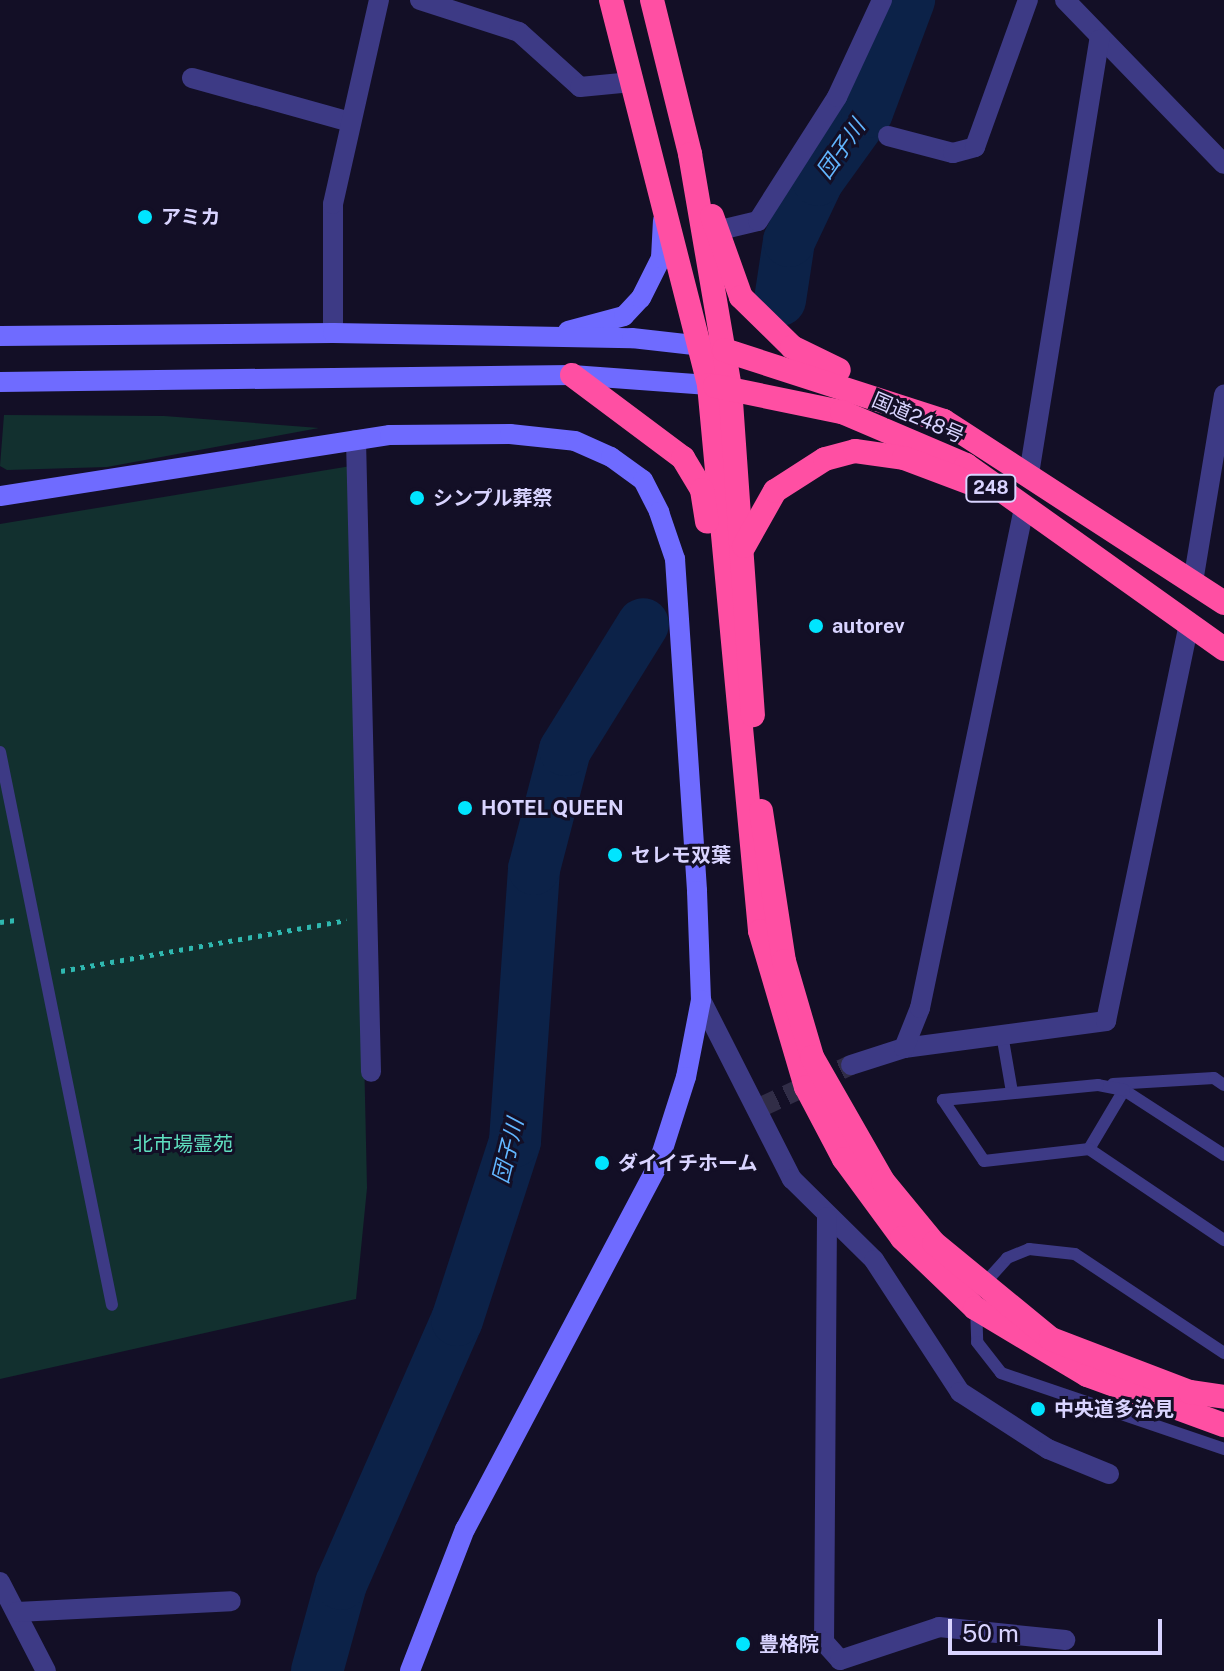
<!DOCTYPE html>
<meta charset="utf-8">
<style>
body{margin:0}
#map{position:relative;width:1224px;height:1671px;overflow:hidden;background:#130f26;font-family:"Public Sans","Noto Sans JP",sans-serif}
div>[style]{position:absolute}
.green>*{inset:0;background:#12302f}
.river>*{height:52px;margin:-26px;padding:0 26px;transform-origin:26px;border-radius:26px;background:#0c2248}
.street-tunnel>*{height:20px;margin-top:-10px;transform-origin:0;background:repeating-linear-gradient(90deg,#312d47 0 20px,transparent 0 30px)}
.path>*{height:5px;margin-top:-2.5px;transform-origin:0;background:repeating-linear-gradient(90deg,#2fb8b0 0 4px,transparent 0 10px)}
.lane>*{height:12px;margin:-6px;padding:0 6px;transform-origin:6px;border-radius:6px;background:#3d3a85}
.street>*{height:20px;margin:-10px;padding:0 10px;transform-origin:10px;border-radius:10px;background:#3d3a85}
.secondary>*{height:20px;margin:-10px;padding:0 10px;transform-origin:10px;border-radius:10px;background:#6f6bff}
.highway>*{height:24px;margin:-12px;padding:0 12px;transform-origin:12px;border-radius:12px;background:#ff4fa3}
.dots>*{width:22px;height:22px;translate:-50% -50%;box-sizing:border-box;border:4px solid #130f26;border-radius:50%}
span{translate:-50% -50%;white-space:nowrap;text-align:center;line-height:1.15;-webkit-text-stroke:6px #130f26;paint-order:stroke}
.shield-label span{padding:2px 6px;background:#130f26;border:2px solid;border-radius:6px;-webkit-text-stroke-width:0}
.shield-label{font-size:18px;color:#d9d4ff;font-weight:700}
.poi-label{font-size:20px;color:#d9d4ff;font-weight:700}
.left{translate:0 -50%;text-align:left}
.street-label{font-size:20px;color:#d9d4ff}
.park-label{font-size:20px;color:#5fe0c0}
.water-label{font-size:22px;color:#62b6ff;font-style:italic}
.scale{position:absolute;left:948px;top:1619px;width:214px;height:36px;box-sizing:border-box;border:4px solid #d9d4ff;border-top:0;padding-left:10px;font-size:24px;line-height:28px;white-space:nowrap;color:#d9d4ff;-webkit-text-stroke:6px #130f26;paint-order:stroke}
</style>
<div id="map">
<div class="green">
<i style="clip-path:polygon(4px 415px,164px 416px,319px 428px,107px 467px,7px 470px,0 466px)"></i>
<i style="clip-path:polygon(351px 466px,367px 1188px,356px 1299px,0 1379px,0 524px)"></i>
</div>
<div class="river">
<i style="left:780px;top:300px;width:60px;rotate:-81.3deg"></i>
<i style="left:789px;top:241px;width:68px;rotate:-64.6deg"></i>
<i style="left:818px;top:180px;width:84px;rotate:-54.2deg"></i>
<i style="left:867px;top:112px;width:120px;rotate:-69.4deg"></i>
<i style="left:317px;top:1671px;width:90px;rotate:-74.6deg"></i>
<i style="left:341px;top:1584px;width:288px;rotate:-66.3deg"></i>
<i style="left:457px;top:1320px;width:188px;rotate:-72deg"></i>
<i style="left:515px;top:1141px;width:273px;rotate:-86deg"></i>
<i style="left:534px;top:869px;width:123px;rotate:-75.4deg"></i>
<i style="left:565px;top:750px;width:148px;rotate:-58.2deg"></i>
</div>
<div class="street-tunnel">
<i style="left:759px;top:1108px;width:102px;rotate:-25.1deg"></i>
</div>
<div class="path">
<i style="left:0;top:922px;width:16px;rotate:-7deg"></i>
<i style="left:61px;top:971px;width:290px;rotate:-10.1deg"></i>
</div>
<div class="lane">
<i style="left:0;top:752px;width:564px;rotate:78.55deg"></i>
<i style="left:1003px;top:1040px;width:53px;rotate:80.2deg"></i>
<i style="left:1113px;top:1084px;width:101px;rotate:-3.4deg"></i>
<i style="left:1214px;top:1078px;width:12px;rotate:35deg"></i>
<i style="left:1089px;top:1149px;width:69px;rotate:-59.3deg"></i>
<i style="left:1224px;top:1155px;width:119px;rotate:-147deg"></i>
<i style="left:1124px;top:1090px;width:26px;rotate:-169deg"></i>
<i style="left:1098px;top:1085px;width:156px;rotate:174.5deg"></i>
<i style="left:943px;top:1100px;width:73px;rotate:56.1deg"></i>
<i style="left:984px;top:1161px;width:106px;rotate:-6.5deg"></i>
<i style="left:1089px;top:1149px;width:163px;rotate:34deg"></i>
<i style="left:983px;top:1285px;width:36px;rotate:-48deg"></i>
<i style="left:1007px;top:1258px;width:24px;rotate:-22deg"></i>
<i style="left:1029px;top:1249px;width:46px;rotate:6.2deg"></i>
<i style="left:1075px;top:1254px;width:179px;rotate:33.6deg"></i>
<i style="left:976px;top:1306px;width:36px;rotate:88deg"></i>
<i style="left:977px;top:1342px;width:39px;rotate:52deg"></i>
<i style="left:1001px;top:1373px;width:236px;rotate:18.8deg"></i>
</div>
<div class="street">
<i style="left:420px;top:0;width:104px;rotate:17.9deg"></i>
<i style="left:519px;top:32px;width:82px;rotate:42deg"></i>
<i style="left:580px;top:87px;width:52px;rotate:-5.5deg"></i>
<i style="left:1065px;top:0;width:228px;rotate:45.9deg"></i>
<i style="left:192px;top:78px;width:161px;rotate:15.5deg"></i>
<i style="left:888px;top:136px;width:67px;rotate:14.7deg"></i>
<i style="left:953px;top:153px;width:23px;rotate:-15deg"></i>
<i style="left:975px;top:147px;width:156px;rotate:-70.2deg"></i>
<i style="left:716px;top:231px;width:43px;rotate:-13.4deg"></i>
<i style="left:758px;top:221px;width:147px;rotate:-57.5deg"></i>
<i style="left:837px;top:97px;width:107px;rotate:-65.1deg"></i>
<i style="left:333px;top:333px;width:129px;rotate:-90deg"></i>
<i style="left:333px;top:204px;width:209px;rotate:-77.3deg"></i>
<i style="left:356px;top:440px;width:632px;rotate:88.64deg"></i>
<i style="left:1029px;top:474px;width:440px;rotate:-80.8deg"></i>
<i style="left:1193px;top:582px;width:190px;rotate:-80.6deg"></i>
<i style="left:701px;top:1000px;width:201px;rotate:63.1deg"></i>
<i style="left:792px;top:1179px;width:115px;rotate:44.6deg"></i>
<i style="left:874px;top:1260px;width:158px;rotate:56.9deg"></i>
<i style="left:960px;top:1392px;width:105px;rotate:32.9deg"></i>
<i style="left:1048px;top:1449px;width:66px;rotate:22.3deg"></i>
<i style="left:904px;top:1048px;width:204px;rotate:-7.6deg"></i>
<i style="left:1106px;top:1021px;width:405px;rotate:-78.2deg"></i>
<i style="left:851px;top:1065px;width:56px;rotate:-17.8deg"></i>
<i style="left:904px;top:1048px;width:43px;rotate:-68.2deg"></i>
<i style="left:920px;top:1008px;width:511px;rotate:-78.25deg"></i>
<i style="left:827px;top:1217px;width:425px;rotate:90.4deg"></i>
<i style="left:824px;top:1642px;width:24px;rotate:48deg"></i>
<i style="left:840px;top:1660px;width:104px;rotate:-18.4deg"></i>
<i style="left:939px;top:1627px;width:127px;rotate:5.9deg"></i>
<i style="left:0;top:1582px;width:100px;rotate:62.7deg"></i>
<i style="left:17px;top:1612px;width:214px;rotate:-2.9deg"></i>
</div>
<div class="secondary">
<i style="left:568px;top:331px;width:58px;rotate:-15deg"></i>
<i style="left:624px;top:316px;width:25px;rotate:-47deg"></i>
<i style="left:641px;top:298px;width:45px;rotate:-63.4deg"></i>
<i style="left:661px;top:258px;width:37px;rotate:-87deg"></i>
<i style="left:0;top:336px;width:333px;rotate:-0.5deg"></i>
<i style="left:333px;top:333px;width:299px;rotate:1deg"></i>
<i style="left:632px;top:338px;width:80px;rotate:6.5deg"></i>
<i style="left:0;top:382px;width:572px;rotate:-0.7deg"></i>
<i style="left:572px;top:375px;width:137px;rotate:4.2deg"></i>
<i style="left:0;top:496px;width:395px;rotate:-8.9deg"></i>
<i style="left:390px;top:435px;width:120px;rotate:-0.5deg"></i>
<i style="left:510px;top:434px;width:65px;rotate:6.1deg"></i>
<i style="left:575px;top:441px;width:39px;rotate:24deg"></i>
<i style="left:611px;top:457px;width:39px;rotate:36deg"></i>
<i style="left:643px;top:480px;width:36px;rotate:63deg"></i>
<i style="left:659px;top:512px;width:50px;rotate:71.2deg"></i>
<i style="left:675px;top:559px;width:333px;rotate:86.2deg"></i>
<i style="left:697px;top:891px;width:109px;rotate:87.9deg"></i>
<i style="left:701px;top:1000px;width:78px;rotate:101deg"></i>
<i style="left:686px;top:1077px;width:92px;rotate:107.7deg"></i>
<i style="left:658px;top:1165px;width:412px;rotate:117.9deg"></i>
<i style="left:465px;top:1529px;width:152px;rotate:111.2deg"></i>
</div>
<div class="highway">
<i style="left:611px;top:0;width:397px;rotate:75.7deg"></i>
<i style="left:709px;top:385px;width:548px;rotate:84.66deg"></i>
<i style="left:760px;top:931px;width:163px;rotate:73.6deg"></i>
<i style="left:806px;top:1087px;width:81px;rotate:62.2deg"></i>
<i style="left:844px;top:1159px;width:98px;rotate:53.7deg"></i>
<i style="left:902px;top:1238px;width:101px;rotate:43.8deg"></i>
<i style="left:975px;top:1308px;width:131px;rotate:30.9deg"></i>
<i style="left:1087px;top:1375px;width:146px;rotate:20.1deg"></i>
<i style="left:652px;top:0;width:159px;rotate:76.1deg"></i>
<i style="left:690px;top:154px;width:236px;rotate:80.3deg"></i>
<i style="left:730px;top:387px;width:329px;rotate:86deg"></i>
<i style="left:712px;top:216px;width:86px;rotate:70.3deg"></i>
<i style="left:741px;top:297px;width:71px;rotate:44.4deg"></i>
<i style="left:792px;top:347px;width:52px;rotate:26.1deg"></i>
<i style="left:724px;top:350px;width:231px;rotate:17.9deg"></i>
<i style="left:944px;top:421px;width:334px;rotate:33deg"></i>
<i style="left:572px;top:375px;width:139px;rotate:36.8deg"></i>
<i style="left:683px;top:458px;width:37px;rotate:59deg"></i>
<i style="left:702px;top:490px;width:32px;rotate:81deg"></i>
<i style="left:715px;top:386px;width:130px;rotate:11.6deg"></i>
<i style="left:842px;top:412px;width:135px;rotate:23.1deg"></i>
<i style="left:966px;top:465px;width:317px;rotate:35.5deg"></i>
<i style="left:744px;top:546px;width:63px;rotate:-60.6deg"></i>
<i style="left:775px;top:491px;width:59px;rotate:-32.6deg"></i>
<i style="left:825px;top:459px;width:31px;rotate:-15deg"></i>
<i style="left:855px;top:451px;width:49px;rotate:8.1deg"></i>
<i style="left:904px;top:458px;width:71px;rotate:20.7deg"></i>
<i style="left:761px;top:811px;width:152px;rotate:81.3deg"></i>
<i style="left:784px;top:961px;width:100px;rotate:73.7deg"></i>
<i style="left:812px;top:1057px;width:143px;rotate:60.2deg"></i>
<i style="left:883px;top:1181px;width:80px;rotate:50.6deg"></i>
<i style="left:934px;top:1243px;width:151px;rotate:39.4deg"></i>
<i style="left:1051px;top:1339px;width:149px;rotate:20.9deg"></i>
<i style="left:1190px;top:1392px;width:34px;rotate:8deg"></i>
</div>
<div class="dots">
<i style="left:145px;top:217px;background:#00e5ff"></i>
<i style="left:417px;top:498px;background:#00e5ff"></i>
<i style="left:816px;top:626px;background:#00e5ff"></i>
<i style="left:465px;top:808px;background:#00e5ff"></i>
<i style="left:615px;top:855px;background:#00e5ff"></i>
<i style="left:602px;top:1163px;background:#00e5ff"></i>
<i style="left:1038px;top:1409px;background:#00e5ff"></i>
<i style="left:743px;top:1644px;background:#00e5ff"></i>
</div>
<div class="shield-label">
<span style="left:991px;top:488px">248</span>
</div>
<div class="poi-label">
<span class="left" style="left:161px;top:217px">アミカ</span>
<span class="left" style="left:433px;top:498px">シンプル葬祭</span>
<span class="left" style="left:832px;top:626px">autorev</span>
<span class="left" style="left:481px;top:808px">HOTEL QUEEN</span>
<span class="left" style="left:631px;top:855px">セレモ双葉</span>
<span class="left" style="left:618px;top:1163px">ダイイチホーム</span>
<span class="left" style="left:1054px;top:1409px">中央道多治見</span>
<span class="left" style="left:759px;top:1644px">豊格院</span>
</div>
<div class="street-label">
<span style="left:918px;top:418px;rotate:23deg">国道248号</span>
</div>
<div class="park-label">
<span style="left:183px;top:1144px">北市場霊苑</span>
</div>
<div class="water-label">
<span style="left:841px;top:149px;rotate:-55deg">団子川</span>
<span style="left:508px;top:1151px;rotate:-76deg">団子川</span>
</div>
<div class="scale">50 m</div>
</div>
